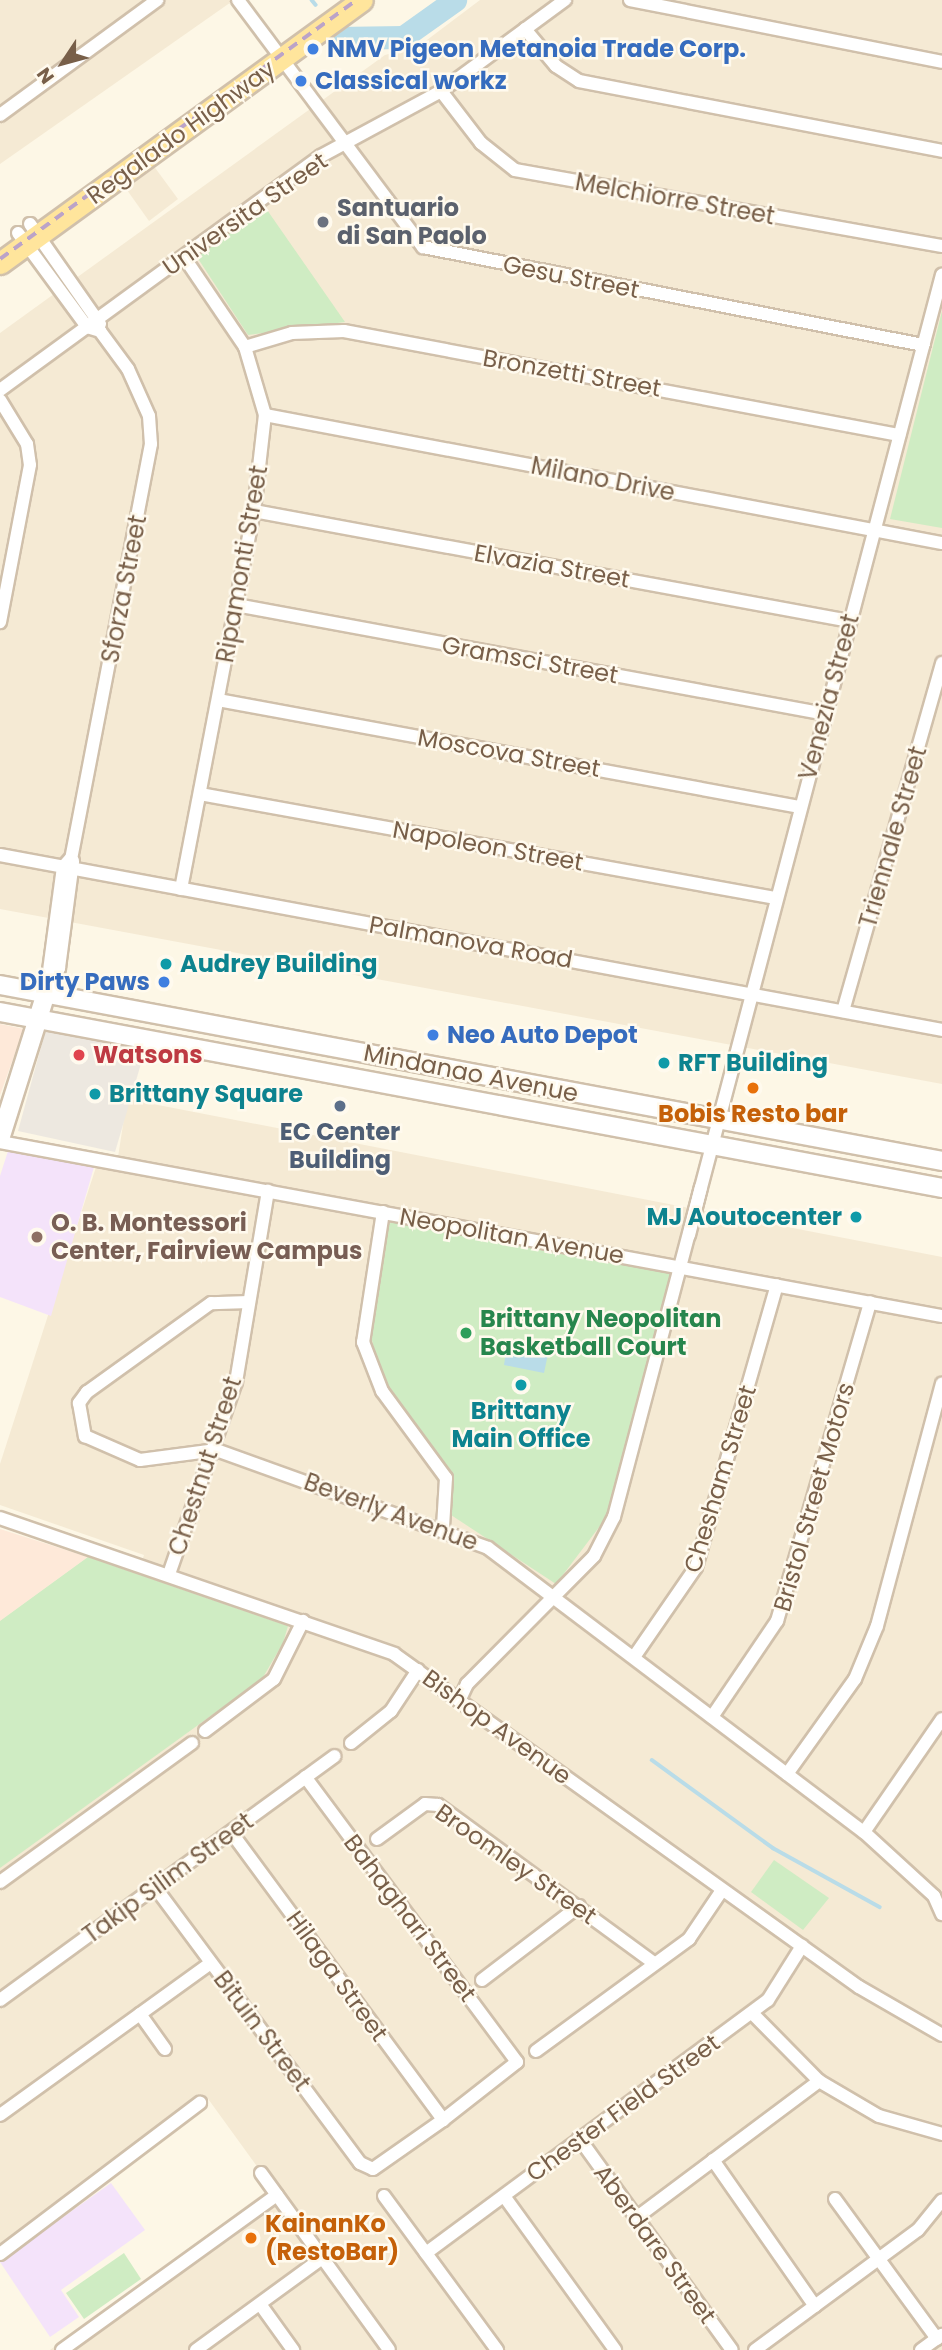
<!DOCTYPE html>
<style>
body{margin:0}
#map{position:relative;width:942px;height:2350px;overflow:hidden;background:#fdf7e6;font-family:Poppins,sans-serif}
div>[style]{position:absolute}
.residential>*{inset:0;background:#f5ead4}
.commercial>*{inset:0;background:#fee9d9}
.industrial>*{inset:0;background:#ede8e0}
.education>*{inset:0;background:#f4e3fa}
.green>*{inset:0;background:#cfecc3}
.water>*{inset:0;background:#b9dce8}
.stream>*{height:3.5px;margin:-1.75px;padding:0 1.75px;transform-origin:1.75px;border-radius:1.75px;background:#b9dce8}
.river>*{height:23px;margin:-11.5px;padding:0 11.5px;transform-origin:11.5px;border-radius:11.5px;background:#b9dce8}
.roads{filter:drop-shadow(2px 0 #d0c0ab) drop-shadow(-2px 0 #d0c0ab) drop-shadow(0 2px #d0c0ab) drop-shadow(0 -2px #d0c0ab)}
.street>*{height:12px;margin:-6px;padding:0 6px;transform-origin:6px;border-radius:6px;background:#fff}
.secondary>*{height:18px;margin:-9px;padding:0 9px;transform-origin:9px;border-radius:9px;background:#fff}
.primary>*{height:21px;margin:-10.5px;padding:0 10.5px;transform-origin:10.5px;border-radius:10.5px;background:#ffe59c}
.rail>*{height:3.5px;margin-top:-1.75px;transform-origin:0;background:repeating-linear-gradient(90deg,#bba3c8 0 10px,transparent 0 17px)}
.dots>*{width:19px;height:19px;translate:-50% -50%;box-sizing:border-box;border:4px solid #fffaee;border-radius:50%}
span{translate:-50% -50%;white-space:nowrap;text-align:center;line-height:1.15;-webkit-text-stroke:5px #fffaee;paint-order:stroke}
.shop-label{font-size:24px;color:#366cbe;font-weight:700}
.left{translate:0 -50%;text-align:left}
.right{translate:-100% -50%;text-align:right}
.street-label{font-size:24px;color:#785f49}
.worship-label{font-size:24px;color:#5b616d;font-weight:700}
.culture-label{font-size:24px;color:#0d838f;font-weight:700}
.health-label{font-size:24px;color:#be3a42;font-weight:700}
.food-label{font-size:24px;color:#c56008;font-weight:700}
.service-label{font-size:24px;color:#4e5e75;font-weight:700}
.education-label{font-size:24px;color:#785e54;font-weight:700}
.leisure-label{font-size:24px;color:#27864d;font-weight:700}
.north{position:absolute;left:28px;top:28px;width:70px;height:70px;-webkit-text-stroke:5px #fffaee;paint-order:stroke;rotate:234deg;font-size:19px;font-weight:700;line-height:28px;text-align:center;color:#785f49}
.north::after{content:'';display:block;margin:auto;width:24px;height:32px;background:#785f49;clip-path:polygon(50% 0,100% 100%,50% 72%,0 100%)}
</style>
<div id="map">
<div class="residential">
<i style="clip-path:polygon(0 0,234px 0,0 164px)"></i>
<i style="clip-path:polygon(480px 0,942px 0,942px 1084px,0 909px,0 333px,385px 55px,419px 46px)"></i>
<i style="clip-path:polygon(153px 165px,178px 199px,149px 221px,127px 190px)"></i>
<i style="clip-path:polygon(127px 1099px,942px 1257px,942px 2350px,50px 2350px,272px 2187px,206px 2096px,0 2248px,0 1621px,88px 1557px,138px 1573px,144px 1555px,0 1505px,0 1464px,96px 1167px,116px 1170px)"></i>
</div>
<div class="commercial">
<i style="clip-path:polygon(0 1024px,24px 1029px,0 1095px)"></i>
<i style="clip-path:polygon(0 1529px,88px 1557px,0 1621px)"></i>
</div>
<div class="industrial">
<i style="clip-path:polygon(46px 1029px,145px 1050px,115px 1152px,18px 1131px)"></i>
</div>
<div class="education">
<i style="clip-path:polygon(8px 1151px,94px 1167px,51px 1316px,0 1297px,0 1176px)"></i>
<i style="clip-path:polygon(111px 2183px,145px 2230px,61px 2290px,79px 2317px,50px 2337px,0 2262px)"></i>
</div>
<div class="green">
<i style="clip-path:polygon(265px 207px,345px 322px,248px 335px,195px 254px)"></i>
<i style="clip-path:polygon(942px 311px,942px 528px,890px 519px)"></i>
<i style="clip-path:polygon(395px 1220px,671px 1273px,606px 1518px,556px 1584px,451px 1515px,453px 1482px,379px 1371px,369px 1327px,386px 1226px)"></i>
<i style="clip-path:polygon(88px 1557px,288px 1626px,283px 1643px,262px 1679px,0 1868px,0 1621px)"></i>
<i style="clip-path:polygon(774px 1860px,829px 1898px,803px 1930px,751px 1892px)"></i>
<i style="clip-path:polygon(124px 2253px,141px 2279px,84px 2319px,66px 2293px)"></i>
</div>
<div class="water">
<i style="clip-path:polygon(507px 1347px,548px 1354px,544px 1373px,504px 1365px)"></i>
</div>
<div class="stream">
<i style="left:312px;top:0;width:6px;rotate:51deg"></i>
<i style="left:652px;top:1760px;width:150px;rotate:36deg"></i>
<i style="left:773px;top:1848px;width:122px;rotate:28.9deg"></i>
</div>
<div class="river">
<i style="left:337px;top:38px;width:66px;rotate:-0.9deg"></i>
<i style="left:403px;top:37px;width:64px;rotate:-35.4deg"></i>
</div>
<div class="roads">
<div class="street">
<i style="left:238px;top:0;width:309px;rotate:53.2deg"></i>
<i style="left:423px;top:247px;width:510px;rotate:11.09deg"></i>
<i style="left:630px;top:0;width:318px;rotate:11.2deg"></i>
<i style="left:525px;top:29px;width:48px;rotate:50deg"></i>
<i style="left:556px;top:66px;width:27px;rotate:33deg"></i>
<i style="left:579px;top:81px;width:370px;rotate:10.9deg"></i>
<i style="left:441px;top:91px;width:66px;rotate:52.4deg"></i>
<i style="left:481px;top:143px;width:43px;rotate:38.5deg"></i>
<i style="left:515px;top:170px;width:434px;rotate:10.1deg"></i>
<i style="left:0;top:115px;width:195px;rotate:-36.2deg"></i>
<i style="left:30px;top:224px;width:122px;rotate:55deg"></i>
<i style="left:18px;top:233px;width:117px;rotate:53.7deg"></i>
<i style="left:87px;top:327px;width:14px;rotate:17deg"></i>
<i style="left:100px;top:331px;width:47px;rotate:53.6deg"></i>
<i style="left:128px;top:369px;width:51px;rotate:65.9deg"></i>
<i style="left:149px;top:416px;width:28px;rotate:86deg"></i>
<i style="left:151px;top:444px;width:422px;rotate:100.9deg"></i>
<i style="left:71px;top:858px;width:12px;rotate:132deg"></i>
<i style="left:63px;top:867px;width:127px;rotate:97.7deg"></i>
<i style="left:245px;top:347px;width:49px;rotate:-16.6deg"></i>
<i style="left:292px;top:333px;width:52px;rotate:-2.2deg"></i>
<i style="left:344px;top:331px;width:565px;rotate:10.61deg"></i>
<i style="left:0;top:390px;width:397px;rotate:-36.1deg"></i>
<i style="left:321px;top:156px;width:136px;rotate:-28.4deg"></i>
<i style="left:441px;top:91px;width:154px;rotate:-36.3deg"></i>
<i style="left:0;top:400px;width:52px;rotate:58.5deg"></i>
<i style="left:27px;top:444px;width:21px;rotate:82deg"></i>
<i style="left:30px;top:465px;width:160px;rotate:100.8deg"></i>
<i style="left:265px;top:415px;width:689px;rotate:10.71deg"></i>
<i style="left:254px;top:511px;width:605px;rotate:10.47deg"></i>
<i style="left:236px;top:605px;width:599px;rotate:10.48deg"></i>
<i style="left:218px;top:700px;width:592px;rotate:10.42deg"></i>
<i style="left:200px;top:794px;width:584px;rotate:10.25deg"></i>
<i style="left:0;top:855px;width:958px;rotate:10.52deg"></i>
<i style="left:181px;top:889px;width:385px;rotate:-79.1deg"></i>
<i style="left:254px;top:511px;width:97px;rotate:-83.5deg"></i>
<i style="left:265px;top:415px;width:71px;rotate:-106.4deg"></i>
<i style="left:245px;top:347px;width:109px;rotate:-124.1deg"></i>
<i style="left:48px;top:989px;width:24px;rotate:-62deg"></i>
<i style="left:59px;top:968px;width:108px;rotate:-82.5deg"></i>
<i style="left:843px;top:1011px;width:362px;rotate:-74.1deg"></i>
<i style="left:0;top:1142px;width:958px;rotate:10.47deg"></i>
<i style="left:383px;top:1212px;width:132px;rotate:98.7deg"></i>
<i style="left:363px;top:1342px;width:53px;rotate:68.8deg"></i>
<i style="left:382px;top:1391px;width:108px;rotate:53.7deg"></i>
<i style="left:446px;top:1478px;width:49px;rotate:93.5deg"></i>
<i style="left:689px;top:1235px;width:49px;rotate:-76deg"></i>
<i style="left:249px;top:1302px;width:38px;rotate:178deg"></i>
<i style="left:211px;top:1303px;width:153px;rotate:144.3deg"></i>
<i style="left:87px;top:1392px;width:14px;rotate:126deg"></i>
<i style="left:79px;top:1403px;width:34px;rotate:80deg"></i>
<i style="left:85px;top:1436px;width:60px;rotate:23.6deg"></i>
<i style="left:140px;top:1460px;width:77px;rotate:-7.5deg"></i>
<i style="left:216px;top:1450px;width:289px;rotate:19.8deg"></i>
<i style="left:488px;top:1548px;width:471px;rotate:37.1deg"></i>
<i style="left:864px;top:1832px;width:95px;rotate:42.4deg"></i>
<i style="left:934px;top:1896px;width:20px;rotate:66deg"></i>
<i style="left:0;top:1518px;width:417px;rotate:19deg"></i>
<i style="left:394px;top:1654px;width:572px;rotate:35.61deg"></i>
<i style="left:859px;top:1987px;width:96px;rotate:30deg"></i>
<i style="left:169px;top:1574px;width:203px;rotate:-70.8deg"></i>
<i style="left:236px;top:1382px;width:194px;rotate:-80.5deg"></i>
<i style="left:634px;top:1657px;width:109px;rotate:-55.4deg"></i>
<i style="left:696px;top:1567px;width:293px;rotate:-74deg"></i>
<i style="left:460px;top:1699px;width:17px;rotate:-65deg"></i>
<i style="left:467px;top:1684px;width:180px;rotate:-45.2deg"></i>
<i style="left:594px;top:1556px;width:44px;rotate:-62.9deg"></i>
<i style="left:614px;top:1517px;width:1285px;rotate:-75.21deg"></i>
<i style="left:712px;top:1717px;width:116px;rotate:-55.9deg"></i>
<i style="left:777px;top:1621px;width:332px;rotate:-73.7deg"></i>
<i style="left:205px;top:1731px;width:86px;rotate:-37deg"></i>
<i style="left:274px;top:1679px;width:65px;rotate:-63.4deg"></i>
<i style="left:351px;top:1743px;width:51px;rotate:-38.7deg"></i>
<i style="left:391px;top:1711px;width:49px;rotate:-56.6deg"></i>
<i style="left:787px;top:1774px;width:117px;rotate:-54.4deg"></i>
<i style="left:855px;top:1679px;width:57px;rotate:-67.5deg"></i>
<i style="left:877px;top:1626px;width:251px;rotate:-75deg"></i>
<i style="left:231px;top:1832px;width:358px;rotate:53.6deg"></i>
<i style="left:864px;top:1832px;width:137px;rotate:-55.4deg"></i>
<i style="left:377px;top:1839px;width:59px;rotate:-36.1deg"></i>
<i style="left:425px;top:1804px;width:13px;rotate:4deg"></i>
<i style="left:438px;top:1805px;width:268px;rotate:36.2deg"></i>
<i style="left:0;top:1882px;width:237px;rotate:-35.9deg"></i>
<i style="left:155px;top:1887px;width:344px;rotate:53.4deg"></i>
<i style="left:360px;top:2163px;width:14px;rotate:25deg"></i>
<i style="left:373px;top:2169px;width:85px;rotate:-35deg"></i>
<i style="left:443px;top:2120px;width:94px;rotate:-38.1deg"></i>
<i style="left:517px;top:2062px;width:355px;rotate:-126.6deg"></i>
<i style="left:482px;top:1980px;width:122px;rotate:-37.3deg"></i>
<i style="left:0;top:2000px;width:414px;rotate:-36.1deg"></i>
<i style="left:752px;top:2013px;width:95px;rotate:45.4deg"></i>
<i style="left:819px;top:2081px;width:69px;rotate:30.3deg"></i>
<i style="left:879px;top:2116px;width:66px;rotate:15.9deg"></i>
<i style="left:140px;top:2014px;width:43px;rotate:54.5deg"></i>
<i style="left:536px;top:2051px;width:190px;rotate:-36.2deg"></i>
<i style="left:689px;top:1939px;width:59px;rotate:-56deg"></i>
<i style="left:0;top:2115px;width:260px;rotate:-35.8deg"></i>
<i style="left:579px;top:2138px;width:261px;rotate:54.2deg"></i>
<i style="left:713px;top:2160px;width:178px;rotate:55.1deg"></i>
<i style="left:261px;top:2173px;width:218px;rotate:54.1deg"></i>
<i style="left:384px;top:2196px;width:191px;rotate:53.7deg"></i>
<i style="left:504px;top:2196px;width:190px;rotate:54.2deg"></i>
<i style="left:835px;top:2199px;width:173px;rotate:53.9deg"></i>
<i style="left:636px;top:2218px;width:229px;rotate:-36.8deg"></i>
<i style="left:426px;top:2253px;width:425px;rotate:-36.5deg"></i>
<i style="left:768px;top:2000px;width:64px;rotate:-57.8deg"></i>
<i style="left:0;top:2254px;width:251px;rotate:-37.1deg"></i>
<i style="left:260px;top:2304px;width:57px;rotate:54.3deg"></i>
<i style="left:62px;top:2350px;width:265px;rotate:-35.8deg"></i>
<i style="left:196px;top:2350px;width:156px;rotate:-36.1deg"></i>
<i style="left:755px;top:2350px;width:202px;rotate:-36.4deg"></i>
<i style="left:918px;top:2230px;width:38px;rotate:-51deg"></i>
<i style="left:921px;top:2350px;width:26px;rotate:-36deg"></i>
</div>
<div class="secondary">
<i style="left:0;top:985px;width:958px;rotate:10.58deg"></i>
<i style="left:0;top:1012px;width:958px;rotate:10.58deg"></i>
<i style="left:0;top:1139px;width:153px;rotate:-72.5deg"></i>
</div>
<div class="primary">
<i style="left:0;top:263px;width:447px;rotate:-36deg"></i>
</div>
</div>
<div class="rail">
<i style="left:0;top:259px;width:441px;rotate:-36deg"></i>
</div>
<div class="dots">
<i style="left:313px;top:49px;background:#3f7fe0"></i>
<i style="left:301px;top:81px;background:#3f7fe0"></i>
<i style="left:323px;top:222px;background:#6b7280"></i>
<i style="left:166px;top:964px;background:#0f9aa8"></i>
<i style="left:164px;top:982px;background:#3f7fe0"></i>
<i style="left:433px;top:1035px;background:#3f7fe0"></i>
<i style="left:79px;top:1055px;background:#e0444e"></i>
<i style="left:664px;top:1063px;background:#0f9aa8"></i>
<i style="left:753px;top:1088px;background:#e8710a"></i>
<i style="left:95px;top:1094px;background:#0f9aa8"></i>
<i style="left:340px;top:1106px;background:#5c6f8a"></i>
<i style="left:856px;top:1217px;background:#0f9aa8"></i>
<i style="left:37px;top:1237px;background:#8d6e63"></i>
<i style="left:466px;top:1333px;background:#2e9e5b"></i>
<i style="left:521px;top:1385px;background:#0f9aa8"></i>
<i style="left:251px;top:2238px;background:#e8710a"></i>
</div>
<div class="shop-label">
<span class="left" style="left:327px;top:49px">NMV Pigeon Metanoia Trade Corp.</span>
<span class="left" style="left:315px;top:81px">Classical workz</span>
<span class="right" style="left:150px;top:982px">Dirty Paws</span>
<span class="left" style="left:447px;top:1035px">Neo Auto Depot</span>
</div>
<div class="street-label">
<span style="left:181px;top:132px;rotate:-36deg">Regalado Highway</span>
<span style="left:675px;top:199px;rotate:10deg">Melchiorre Street</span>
<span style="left:245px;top:214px;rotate:-35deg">Universita Street</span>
<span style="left:571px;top:277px;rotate:11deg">Gesu Street</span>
<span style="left:572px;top:373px;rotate:10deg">Bronzetti Street</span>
<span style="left:603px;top:479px;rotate:11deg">Milano Drive</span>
<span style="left:242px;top:564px;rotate:-80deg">Ripamonti Street</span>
<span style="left:552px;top:566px;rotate:10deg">Elvazia Street</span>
<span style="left:124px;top:589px;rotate:-79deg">Sforza Street</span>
<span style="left:530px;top:660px;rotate:10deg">Gramsci Street</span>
<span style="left:829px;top:697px;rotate:-75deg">Venezia Street</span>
<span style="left:509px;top:753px;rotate:10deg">Moscova Street</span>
<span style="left:893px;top:837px;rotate:-74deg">Triennale Street</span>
<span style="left:488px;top:846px;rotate:10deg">Napoleon Street</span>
<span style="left:471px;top:942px;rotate:10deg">Palmanova Road</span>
<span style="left:471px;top:1073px;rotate:11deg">Mindanao Avenue</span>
<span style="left:512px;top:1236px;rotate:10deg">Neopolitan Avenue</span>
<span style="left:205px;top:1466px;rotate:-72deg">Chestnut Street</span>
<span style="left:720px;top:1479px;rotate:-73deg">Chesham Street</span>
<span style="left:814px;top:1497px;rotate:-74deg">Bristol Street Motors</span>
<span style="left:391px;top:1512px;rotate:20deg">Beverly Avenue</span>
<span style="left:497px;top:1727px;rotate:36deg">Bishop Avenue</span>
<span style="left:516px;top:1864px;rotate:35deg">Broomley Street</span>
<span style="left:168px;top:1878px;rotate:-36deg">Takip Silim Street</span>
<span style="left:410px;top:1918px;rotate:53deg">Bahaghari Street</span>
<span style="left:337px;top:1976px;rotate:54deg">Hilaga Street</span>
<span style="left:262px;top:2031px;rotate:53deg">Bituin Street</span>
<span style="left:623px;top:2108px;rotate:-36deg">Chester Field Street</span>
<span style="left:655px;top:2244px;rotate:54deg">Aberdare Street</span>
</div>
<div class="worship-label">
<span class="left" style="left:337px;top:222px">Santuario<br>di San Paolo</span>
</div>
<div class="culture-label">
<span class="left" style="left:180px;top:964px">Audrey Building</span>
<span class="left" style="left:678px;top:1063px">RFT Building</span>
<span class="left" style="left:109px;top:1094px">Brittany Square</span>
<span class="right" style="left:842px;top:1217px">MJ Aoutocenter</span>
<span style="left:521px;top:1425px">Brittany<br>Main Office</span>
</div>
<div class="health-label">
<span class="left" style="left:93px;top:1055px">Watsons</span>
</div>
<div class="food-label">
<span style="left:753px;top:1114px">Bobis Resto bar</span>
<span class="left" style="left:265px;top:2238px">KainanKo<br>(RestoBar)</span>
</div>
<div class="service-label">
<span style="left:340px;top:1146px">EC Center<br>Building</span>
</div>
<div class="education-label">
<span class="left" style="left:51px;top:1237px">O. B. Montessori<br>Center, Fairview Campus</span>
</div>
<div class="leisure-label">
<span class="left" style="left:480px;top:1333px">Brittany Neopolitan<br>Basketball Court</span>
</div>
<div class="north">N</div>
</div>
